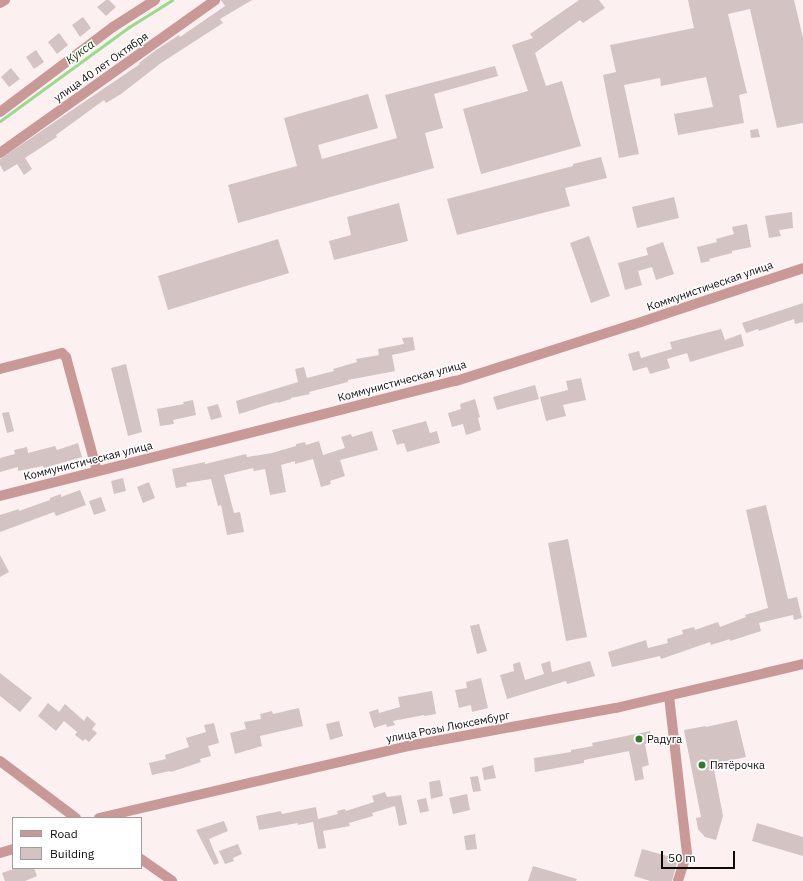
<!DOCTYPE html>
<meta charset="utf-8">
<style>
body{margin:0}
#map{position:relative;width:803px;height:881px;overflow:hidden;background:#fdf0f0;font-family:"IBM Plex Sans",sans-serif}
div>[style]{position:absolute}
.stream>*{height:3px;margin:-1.5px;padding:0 1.5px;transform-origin:1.5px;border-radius:1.5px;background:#97db8d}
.building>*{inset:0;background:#d3c4c3}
.minor>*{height:10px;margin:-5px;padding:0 5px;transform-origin:5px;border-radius:5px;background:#c89997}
.dots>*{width:11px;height:11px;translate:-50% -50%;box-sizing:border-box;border:2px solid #fff;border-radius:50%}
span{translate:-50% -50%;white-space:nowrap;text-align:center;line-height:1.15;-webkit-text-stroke:3px #fff;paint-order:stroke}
.street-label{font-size:11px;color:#0f0a0a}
.poi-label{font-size:11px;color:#0f0a0a}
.left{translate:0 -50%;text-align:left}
.water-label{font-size:12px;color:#053501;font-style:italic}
.legend{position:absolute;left:12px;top:817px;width:130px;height:52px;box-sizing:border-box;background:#fff;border:1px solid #9f9d9d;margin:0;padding:5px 7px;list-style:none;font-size:12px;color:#0f0a0a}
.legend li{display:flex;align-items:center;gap:8px;height:20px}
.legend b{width:20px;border:1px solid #9f9d9d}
.scale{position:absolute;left:661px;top:851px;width:74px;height:18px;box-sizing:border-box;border:2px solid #0f0a0a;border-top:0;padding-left:5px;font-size:12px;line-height:14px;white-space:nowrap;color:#0f0a0a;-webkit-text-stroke:3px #fff;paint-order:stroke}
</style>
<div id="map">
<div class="stream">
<i style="left:0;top:121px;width:160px;rotate:-36.1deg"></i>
<i style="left:129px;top:27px;width:51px;rotate:-32.1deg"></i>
</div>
<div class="building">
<i style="clip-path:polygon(106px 0,109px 0,116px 7px,106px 16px,97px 7px)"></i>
<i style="clip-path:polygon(221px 0,252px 0,220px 19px,223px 23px,161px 63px,121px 94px,106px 103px,104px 100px,56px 135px,57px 137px,25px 158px,32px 169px,24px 175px,17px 164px,4px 172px,0 165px,0 159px,140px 64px,139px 63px,156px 50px,179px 35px,180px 37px,225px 6px)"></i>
<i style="clip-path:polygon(579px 0,599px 0,605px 8px,583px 23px,580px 20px,535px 53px,546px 86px,562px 81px,581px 146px,481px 174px,463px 109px,528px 91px,512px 45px,533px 38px,530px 34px)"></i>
<i style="clip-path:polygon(688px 0,794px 0,803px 38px,803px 123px,777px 128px,750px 9px,728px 14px,747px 93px,739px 95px,744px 123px,678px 135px,674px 114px,713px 107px,706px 77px,661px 86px,660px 78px,624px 85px,639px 154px,619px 158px,603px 75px,616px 72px,610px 45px,694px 28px)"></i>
<i style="clip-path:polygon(83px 17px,91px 28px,80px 37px,72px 25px)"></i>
<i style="clip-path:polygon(59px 33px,68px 45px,57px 54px,48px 42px)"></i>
<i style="clip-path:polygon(36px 50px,44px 62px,34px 69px,26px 57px)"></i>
<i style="clip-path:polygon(495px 66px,498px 76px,434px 94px,443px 128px,425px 133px,434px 168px,238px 223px,228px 185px,297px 166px,284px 118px,368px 94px,378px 128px,318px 145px,322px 159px,397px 138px,385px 95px)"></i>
<i style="clip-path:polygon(11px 68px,20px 79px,9px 87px,1px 77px)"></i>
<i style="clip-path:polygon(758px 129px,760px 137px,751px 138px,750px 130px)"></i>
<i style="clip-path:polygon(601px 157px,607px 178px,565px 188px,570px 206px,457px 235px,447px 199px,573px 166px,573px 164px)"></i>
<i style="clip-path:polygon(674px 197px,679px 218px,637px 228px,632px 207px)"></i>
<i style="clip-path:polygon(399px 203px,408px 241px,334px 260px,329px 241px,351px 235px,347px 217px)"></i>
<i style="clip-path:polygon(792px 212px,793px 228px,779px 230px,781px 236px,769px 238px,765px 216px)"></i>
<i style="clip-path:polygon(747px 224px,751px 247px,732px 251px,732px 253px,709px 259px,710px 261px,701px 263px,697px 247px,717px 242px,716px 239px,734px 234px,732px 227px)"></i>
<i style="clip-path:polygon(589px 236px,610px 296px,591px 303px,570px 243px)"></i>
<i style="clip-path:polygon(278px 239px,289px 273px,168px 310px,158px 276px)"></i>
<i style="clip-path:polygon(663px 242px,674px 274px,656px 280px,652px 267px,638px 271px,642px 285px,625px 290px,618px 263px,648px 255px,646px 248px)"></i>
<i style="clip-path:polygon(803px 303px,803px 322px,795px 324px,794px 319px,759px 331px,758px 329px,746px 333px,742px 323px)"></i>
<i style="clip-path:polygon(721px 329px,725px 340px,741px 334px,744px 346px,690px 362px,687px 353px,667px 359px,670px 368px,650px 374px,647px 367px,633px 371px,628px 354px,639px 351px,641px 358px,672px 349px,670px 342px)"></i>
<i style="clip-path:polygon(413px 337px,415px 350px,392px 355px,395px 371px,348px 380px,348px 382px,309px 392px,310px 394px,291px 398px,291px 399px,278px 403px,277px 402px,239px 414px,236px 401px,298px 382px,295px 369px,304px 367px,307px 378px,334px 371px,333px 369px,357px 362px,356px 359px,379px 355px,378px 349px,404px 344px,402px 338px)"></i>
<i style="clip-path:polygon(126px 364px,142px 432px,128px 436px,111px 368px)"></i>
<i style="clip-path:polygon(581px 378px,586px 400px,563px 405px,566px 416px,546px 421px,540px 397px,568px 390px,566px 381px)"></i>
<i style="clip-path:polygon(535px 385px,539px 399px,497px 410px,493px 397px)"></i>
<i style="clip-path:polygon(475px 399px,480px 417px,478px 418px,481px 430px,466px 435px,463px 424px,452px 427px,448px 413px,461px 409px,460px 404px)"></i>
<i style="clip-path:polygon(193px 400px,196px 415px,173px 420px,174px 424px,160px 426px,157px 409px,184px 404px,183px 402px)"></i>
<i style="clip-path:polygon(218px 404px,222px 417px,211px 420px,207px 407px)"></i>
<i style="clip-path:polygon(9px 412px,14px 431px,7px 433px,2px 413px)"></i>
<i style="clip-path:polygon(426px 421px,430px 433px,437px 431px,440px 443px,407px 452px,404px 443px,397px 445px,392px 430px)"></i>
<i style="clip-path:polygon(372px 431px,378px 450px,340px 460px,345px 476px,330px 481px,331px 484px,321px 487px,313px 459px,295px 464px,295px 461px,281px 465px,286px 492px,270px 495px,265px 469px,254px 471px,253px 468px,224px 475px,234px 513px,240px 512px,244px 532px,227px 535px,221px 505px,218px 506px,211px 479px,186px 483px,187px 486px,176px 488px,172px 469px,205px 462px,205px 464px,246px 454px,247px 457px,272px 453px,296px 446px,296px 444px,305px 442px,306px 445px,319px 441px,323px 455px,345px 448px,341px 437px,351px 434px,352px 437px)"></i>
<i style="clip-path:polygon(78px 443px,82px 457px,44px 468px,43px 466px,18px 471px,18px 467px,0 472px,0 458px,15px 454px,14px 450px,27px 447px,28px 453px,55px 446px,57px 450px)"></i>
<i style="clip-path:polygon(123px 478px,126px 491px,114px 494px,111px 481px)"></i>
<i style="clip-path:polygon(149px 482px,155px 498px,143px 503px,137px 487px)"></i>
<i style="clip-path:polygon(80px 490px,86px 505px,56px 516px,54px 512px,0 532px,0 515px,19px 509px,19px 511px,50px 500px,50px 498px,61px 494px,61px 497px)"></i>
<i style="clip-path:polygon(101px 497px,106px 511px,94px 515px,89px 501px)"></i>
<i style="clip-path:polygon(766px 505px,788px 599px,797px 597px,802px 618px,794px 620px,793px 615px,759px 623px,761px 631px,730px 641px,730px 639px,711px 645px,710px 642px,661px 659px,660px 656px,612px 667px,608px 652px,646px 640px,648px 648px,668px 643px,667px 639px,683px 634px,682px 630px,694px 627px,695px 630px,718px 622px,720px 627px,746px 617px,745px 615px,768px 608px,746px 510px)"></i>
<i style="clip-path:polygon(568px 539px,587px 637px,566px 641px,548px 543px)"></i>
<i style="clip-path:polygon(0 555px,9px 572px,0 577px)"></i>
<i style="clip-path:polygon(479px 624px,487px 651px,477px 654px,470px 626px)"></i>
<i style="clip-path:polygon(550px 661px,552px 672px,590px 661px,595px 676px,567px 684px,566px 681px,507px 699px,500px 675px,514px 671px,513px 664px,520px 662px,525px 680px,544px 674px,541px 664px)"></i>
<i style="clip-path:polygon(0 673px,32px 698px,20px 712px,0 696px)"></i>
<i style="clip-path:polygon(481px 678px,488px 708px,472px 712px,471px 705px,459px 708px,455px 690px,467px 688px,466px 682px)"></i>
<i style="clip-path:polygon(432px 691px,436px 714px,424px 716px,424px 715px,393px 721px,395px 725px,387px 727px,386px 724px,374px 728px,369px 712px,378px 709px,379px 713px,400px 707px,398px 697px)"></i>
<i style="clip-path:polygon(48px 703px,59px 712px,65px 704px,84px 721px,87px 716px,96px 724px,92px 729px,97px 733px,89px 742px,85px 739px,83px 741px,75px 735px,77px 732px,64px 721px,56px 731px,38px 716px)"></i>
<i style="clip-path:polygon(299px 708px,303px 726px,260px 736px,262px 746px,235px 754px,230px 733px,246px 729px,244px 722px,261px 719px,260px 714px,272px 711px,273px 714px)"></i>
<i style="clip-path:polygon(737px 720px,746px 757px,713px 764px,723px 816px,716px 840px,705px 837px,698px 829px,696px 818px,701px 817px,684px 730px,706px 726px,706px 727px)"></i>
<i style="clip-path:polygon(339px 721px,343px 736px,330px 740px,326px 724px)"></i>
<i style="clip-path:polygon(214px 723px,219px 743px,208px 746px,211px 756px,200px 759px,201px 762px,171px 772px,170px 771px,152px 775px,149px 763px,166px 759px,165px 755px,189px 747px,186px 738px,206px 732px,204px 725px)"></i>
<i style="clip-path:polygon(650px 731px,652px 743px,645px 744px,649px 765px,642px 767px,644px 779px,635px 781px,629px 751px,584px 760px,584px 763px,535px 772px,534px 758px,571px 752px,571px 750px,593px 746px,592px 743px)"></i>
<i style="clip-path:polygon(493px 765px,496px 778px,484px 780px,482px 768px)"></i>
<i style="clip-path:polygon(478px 776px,481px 791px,473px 792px,470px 777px)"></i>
<i style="clip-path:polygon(440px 780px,443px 796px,431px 799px,429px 782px)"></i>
<i style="clip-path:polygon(385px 792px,387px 797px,401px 795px,407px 824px,399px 826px,395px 806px,372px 813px,373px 816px,349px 823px,350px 826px,323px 831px,326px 848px,318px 849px,313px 822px,298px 825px,298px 823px,259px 830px,256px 816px,281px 811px,282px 814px,316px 807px,318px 819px,338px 814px,337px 811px,345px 809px,346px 811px,374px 802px,372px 796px)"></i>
<i style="clip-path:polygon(467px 794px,470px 810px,453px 814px,449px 798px)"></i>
<i style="clip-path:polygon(426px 798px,429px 811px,420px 813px,417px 800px)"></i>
<i style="clip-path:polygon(224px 821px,228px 831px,209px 839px,219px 863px,214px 865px,196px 830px)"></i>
<i style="clip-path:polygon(757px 823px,803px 837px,803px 856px,752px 841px)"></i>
<i style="clip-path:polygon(475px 834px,477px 849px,466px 850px,464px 836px)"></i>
<i style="clip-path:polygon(238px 844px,242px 854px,233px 858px,234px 861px,225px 864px,219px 851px)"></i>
<i style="clip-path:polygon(642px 849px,678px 859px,672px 881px,650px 881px,634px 876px)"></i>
<i style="clip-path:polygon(533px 866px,577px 879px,576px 881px,528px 881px)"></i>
<i style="clip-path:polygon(16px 868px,34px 868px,37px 876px,25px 881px,5px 881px,2px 873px)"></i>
</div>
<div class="minor">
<i style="left:0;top:3px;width:6px;rotate:-31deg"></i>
<i style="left:0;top:112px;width:141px;rotate:-37deg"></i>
<i style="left:113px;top:27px;width:50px;rotate:-32.7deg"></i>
<i style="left:0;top:153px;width:264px;rotate:-35.4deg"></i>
<i style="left:0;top:369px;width:64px;rotate:-14.5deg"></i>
<i style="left:62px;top:353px;width:6px;rotate:45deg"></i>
<i style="left:66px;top:357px;width:118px;rotate:74.8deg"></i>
<i style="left:0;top:496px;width:470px;rotate:-14.2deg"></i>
<i style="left:456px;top:381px;width:185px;rotate:-17.7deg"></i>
<i style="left:632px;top:325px;width:180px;rotate:-18.4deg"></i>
<i style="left:669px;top:696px;width:158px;rotate:83.5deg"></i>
<i style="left:687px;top:853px;width:29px;rotate:108deg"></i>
<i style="left:0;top:761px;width:95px;rotate:36.9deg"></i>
<i style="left:99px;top:818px;width:317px;rotate:-13.1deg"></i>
<i style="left:408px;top:746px;width:211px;rotate:-10.4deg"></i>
<i style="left:616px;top:708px;width:192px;rotate:-13.2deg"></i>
<i style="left:0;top:853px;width:14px;rotate:-17deg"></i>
<i style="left:141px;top:859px;width:38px;rotate:35deg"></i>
</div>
<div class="dots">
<i style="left:639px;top:739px;background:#307d26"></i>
<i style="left:702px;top:765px;background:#307d26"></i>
</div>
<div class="street-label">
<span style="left:101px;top:67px;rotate:-35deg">улица 40 лет Октября</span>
<span style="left:710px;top:286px;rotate:-19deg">Коммунистическая улица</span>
<span style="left:402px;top:381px;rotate:-15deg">Коммунистическая улица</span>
<span style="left:88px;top:461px;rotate:-14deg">Коммунистическая улица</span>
<span style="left:448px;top:727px;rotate:-11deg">улица Розы Люксембург</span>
</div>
<div class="poi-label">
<span class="left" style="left:647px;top:739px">Радуга</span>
<span class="left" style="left:710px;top:765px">Пятёрочка</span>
</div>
<div class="water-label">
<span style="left:80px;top:52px;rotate:-36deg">Кукса</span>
</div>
<ul class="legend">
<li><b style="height:5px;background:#c89997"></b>Road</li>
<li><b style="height:11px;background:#d3c4c3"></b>Building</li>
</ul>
<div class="scale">50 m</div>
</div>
